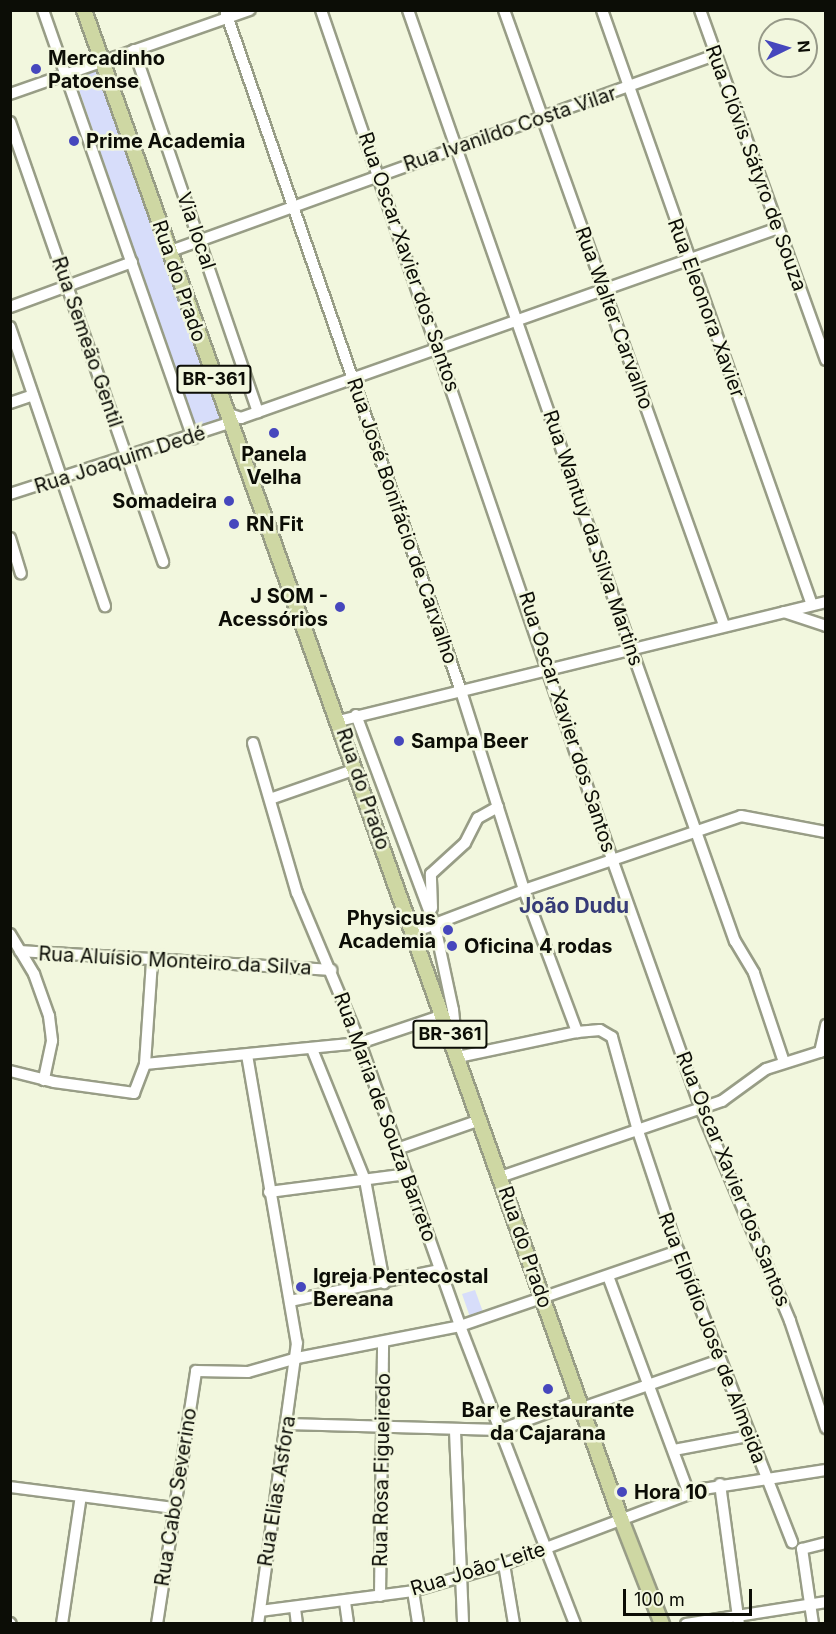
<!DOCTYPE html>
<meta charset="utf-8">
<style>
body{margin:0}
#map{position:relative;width:836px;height:1634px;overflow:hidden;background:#f2f7de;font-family:Inter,sans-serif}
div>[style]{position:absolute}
.green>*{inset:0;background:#d7ddfa}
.roads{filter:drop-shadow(2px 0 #989d86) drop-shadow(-2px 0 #989d86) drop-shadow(0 2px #989d86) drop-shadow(0 -2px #989d86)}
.minor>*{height:10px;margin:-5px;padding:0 5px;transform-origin:5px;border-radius:5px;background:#fff}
.major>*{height:14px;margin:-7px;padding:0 7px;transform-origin:7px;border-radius:7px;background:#ced7a3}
.dots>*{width:16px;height:16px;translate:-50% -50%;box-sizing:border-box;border:3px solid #f2f7de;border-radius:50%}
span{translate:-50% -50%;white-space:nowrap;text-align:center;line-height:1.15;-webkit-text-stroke:5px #f2f7de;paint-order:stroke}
.shield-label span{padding:2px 4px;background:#f2f7de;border:2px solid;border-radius:4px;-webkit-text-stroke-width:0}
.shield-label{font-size:18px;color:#0c0d06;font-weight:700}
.poi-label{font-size:20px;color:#0c0d06;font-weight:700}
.left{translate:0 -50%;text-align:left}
.right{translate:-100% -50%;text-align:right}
.street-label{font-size:20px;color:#0c0d06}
.neighbourhood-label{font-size:21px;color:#363b77;font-weight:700}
.frame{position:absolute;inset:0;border:12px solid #0c0d06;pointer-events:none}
.north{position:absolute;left:758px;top:18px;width:60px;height:60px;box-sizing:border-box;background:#f2f7de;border:2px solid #969988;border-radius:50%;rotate:85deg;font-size:16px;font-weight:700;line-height:24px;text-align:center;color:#0c0d06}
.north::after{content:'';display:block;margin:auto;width:21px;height:27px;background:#4647bd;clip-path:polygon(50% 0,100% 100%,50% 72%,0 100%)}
.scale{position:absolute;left:623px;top:1589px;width:129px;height:27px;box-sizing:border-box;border:3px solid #0c0d06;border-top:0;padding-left:8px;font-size:18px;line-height:21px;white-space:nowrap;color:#0c0d06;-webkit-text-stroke:4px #f2f7de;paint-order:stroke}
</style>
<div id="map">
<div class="green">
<i style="clip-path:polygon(99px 69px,221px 420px,196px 429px,75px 78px)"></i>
<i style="clip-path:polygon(475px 1290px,483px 1312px,470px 1317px,462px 1294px)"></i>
</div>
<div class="roads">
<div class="minor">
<i style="left:43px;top:10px;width:454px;rotate:70.7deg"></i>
<i style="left:225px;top:10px;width:721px;rotate:70.89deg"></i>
<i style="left:461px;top:691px;width:209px;rotate:72.4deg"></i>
<i style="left:524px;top:890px;width:152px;rotate:69.5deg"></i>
<i style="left:321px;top:10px;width:897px;rotate:71.08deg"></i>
<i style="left:612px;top:859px;width:265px;rotate:70.4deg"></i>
<i style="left:701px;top:1109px;width:230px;rotate:67.2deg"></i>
<i style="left:790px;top:1321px;width:113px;rotate:71.4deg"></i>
<i style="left:408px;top:10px;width:676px;rotate:70.73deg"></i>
<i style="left:631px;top:648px;width:311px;rotate:70.5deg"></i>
<i style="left:735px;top:941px;width:37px;rotate:59deg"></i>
<i style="left:754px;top:973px;width:94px;rotate:71.4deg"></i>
<i style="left:504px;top:10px;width:653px;rotate:70.32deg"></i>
<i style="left:602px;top:10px;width:631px;rotate:70.56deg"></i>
<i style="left:700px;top:10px;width:372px;rotate:70.2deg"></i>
<i style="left:134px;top:50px;width:383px;rotate:71.1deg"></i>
<i style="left:10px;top:94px;width:254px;rotate:-19.3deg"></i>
<i style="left:10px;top:122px;width:466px;rotate:70.8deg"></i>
<i style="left:168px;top:252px;width:581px;rotate:-19.81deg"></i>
<i style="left:10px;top:307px;width:130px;rotate:-20.2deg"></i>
<i style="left:10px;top:327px;width:295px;rotate:71.2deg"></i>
<i style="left:10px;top:403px;width:24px;rotate:-19deg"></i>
<i style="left:226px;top:413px;width:16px;rotate:18deg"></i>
<i style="left:241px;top:418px;width:570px;rotate:-19.48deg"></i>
<i style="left:10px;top:494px;width:230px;rotate:-18deg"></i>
<i style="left:10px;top:538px;width:37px;rotate:73deg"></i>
<i style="left:784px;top:612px;width:44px;rotate:18.4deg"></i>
<i style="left:356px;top:715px;width:225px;rotate:69.5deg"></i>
<i style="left:435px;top:926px;width:86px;rotate:77.9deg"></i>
<i style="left:453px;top:1010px;width:47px;rotate:83.9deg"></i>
<i style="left:458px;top:1057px;width:122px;rotate:-11.9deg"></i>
<i style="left:577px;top:1032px;width:23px;rotate:-5deg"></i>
<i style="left:600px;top:1030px;width:14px;rotate:30deg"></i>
<i style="left:612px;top:1037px;width:98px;rotate:74.5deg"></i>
<i style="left:638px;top:1131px;width:126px;rotate:71.6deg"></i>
<i style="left:678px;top:1251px;width:313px;rotate:68.6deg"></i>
<i style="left:339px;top:721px;width:501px;rotate:-13.73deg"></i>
<i style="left:253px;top:743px;width:156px;rotate:73.7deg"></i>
<i style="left:297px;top:893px;width:163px;rotate:67.2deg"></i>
<i style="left:360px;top:1043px;width:300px;rotate:70.5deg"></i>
<i style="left:460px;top:1326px;width:319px;rotate:68.9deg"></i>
<i style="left:270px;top:799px;width:91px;rotate:-19.2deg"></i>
<i style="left:432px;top:908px;width:34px;rotate:-92deg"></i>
<i style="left:431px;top:874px;width:46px;rotate:-42.4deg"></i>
<i style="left:465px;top:843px;width:28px;rotate:-63deg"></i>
<i style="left:478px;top:818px;width:23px;rotate:-29deg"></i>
<i style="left:414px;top:932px;width:118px;rotate:-20.9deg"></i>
<i style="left:524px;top:890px;width:229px;rotate:-18.8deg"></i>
<i style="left:741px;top:816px;width:86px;rotate:10.7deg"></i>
<i style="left:10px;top:934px;width:47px;rotate:59deg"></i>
<i style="left:34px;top:974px;width:45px;rotate:70.3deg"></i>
<i style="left:49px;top:1016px;width:25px;rotate:83deg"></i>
<i style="left:52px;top:1041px;width:40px;rotate:102deg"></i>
<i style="left:20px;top:951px;width:312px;rotate:3.5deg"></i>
<i style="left:312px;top:1049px;width:141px;rotate:68deg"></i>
<i style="left:365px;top:1180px;width:105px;rotate:79.5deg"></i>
<i style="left:820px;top:1052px;width:28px;rotate:-77deg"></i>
<i style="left:247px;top:1055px;width:292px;rotate:80.2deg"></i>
<i style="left:297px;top:1343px;width:284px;rotate:97.9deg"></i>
<i style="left:145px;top:1064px;width:216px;rotate:-5.6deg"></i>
<i style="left:360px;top:1043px;width:88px;rotate:-18.6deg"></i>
<i style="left:10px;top:1071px;width:45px;rotate:14deg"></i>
<i style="left:54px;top:1082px;width:81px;rotate:7.8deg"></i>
<i style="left:134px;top:1093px;width:31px;rotate:-69deg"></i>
<i style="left:145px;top:1064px;width:104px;rotate:-86.1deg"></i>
<i style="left:397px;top:1149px;width:88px;rotate:-19.3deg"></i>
<i style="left:500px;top:1177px;width:235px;rotate:-18.9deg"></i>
<i style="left:722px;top:1101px;width:54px;rotate:-36deg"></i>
<i style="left:766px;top:1069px;width:63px;rotate:-17.6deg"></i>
<i style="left:269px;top:1192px;width:139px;rotate:-7.4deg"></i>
<i style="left:608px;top:1276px;width:233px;rotate:69.6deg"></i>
<i style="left:290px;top:1301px;width:153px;rotate:-11.7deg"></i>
<i style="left:582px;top:1408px;width:146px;rotate:-19.2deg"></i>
<i style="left:287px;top:1424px;width:213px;rotate:1.6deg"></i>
<i style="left:500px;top:1430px;width:84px;rotate:-20.2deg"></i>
<i style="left:455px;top:1431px;width:193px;rotate:87.6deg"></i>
<i style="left:674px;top:1450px;width:75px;rotate:-10.7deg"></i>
<i style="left:720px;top:1484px;width:141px;rotate:82.3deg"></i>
<i style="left:10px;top:1487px;width:164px;rotate:7.3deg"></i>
<i style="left:504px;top:1564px;width:61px;rotate:80.5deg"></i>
<i style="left:413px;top:1591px;width:33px;rotate:81deg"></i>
<i style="left:380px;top:1596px;width:253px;rotate:-89.3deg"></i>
<i style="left:345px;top:1602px;width:22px;rotate:82deg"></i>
<i style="left:295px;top:1608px;width:16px;rotate:83deg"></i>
<i style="left:260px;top:1611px;width:154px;rotate:-7.4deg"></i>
<i style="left:413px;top:1591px;width:95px;rotate:-16.5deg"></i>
<i style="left:504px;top:1564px;width:213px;rotate:-20.7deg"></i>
<i style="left:703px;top:1489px;width:124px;rotate:-8.8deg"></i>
<i style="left:10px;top:1623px;width:1px;rotate:45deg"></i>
<i style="left:62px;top:1624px;width:129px;rotate:-81.6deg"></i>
<i style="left:157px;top:1624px;width:256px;rotate:-81.2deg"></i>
<i style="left:196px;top:1371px;width:52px;rotate:1.1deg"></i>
<i style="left:248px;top:1372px;width:51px;rotate:-15.9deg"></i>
<i style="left:297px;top:1358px;width:166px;rotate:-11.1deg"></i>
<i style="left:460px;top:1326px;width:231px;rotate:-19deg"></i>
<i style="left:686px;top:1624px;width:142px;rotate:-8.9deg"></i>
<i style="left:813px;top:1624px;width:76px;rotate:-98.3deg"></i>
<i style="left:802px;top:1549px;width:25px;rotate:-14deg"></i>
</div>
<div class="major">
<i style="left:84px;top:10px;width:1602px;rotate:70.41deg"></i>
<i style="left:621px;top:1519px;width:113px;rotate:68.7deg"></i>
</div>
</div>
<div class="dots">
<i style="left:36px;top:69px;background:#4647bd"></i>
<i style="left:74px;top:141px;background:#4647bd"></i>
<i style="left:274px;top:433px;background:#4647bd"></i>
<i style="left:229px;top:501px;background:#4647bd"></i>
<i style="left:234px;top:524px;background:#4647bd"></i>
<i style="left:340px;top:607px;background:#4647bd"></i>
<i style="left:399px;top:741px;background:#4647bd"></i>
<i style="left:448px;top:930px;background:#4647bd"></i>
<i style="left:452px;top:946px;background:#4647bd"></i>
<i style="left:301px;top:1287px;background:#4647bd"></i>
<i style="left:548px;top:1389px;background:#4647bd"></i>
<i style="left:622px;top:1492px;background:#4647bd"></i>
</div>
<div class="shield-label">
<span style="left:214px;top:379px">BR-361</span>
<span style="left:450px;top:1034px">BR-361</span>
</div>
<div class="poi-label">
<span class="left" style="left:48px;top:70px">Mercadinho<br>Patoense</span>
<span class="left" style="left:86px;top:141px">Prime Academia</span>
<span style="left:274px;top:466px">Panela<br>Velha</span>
<span class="right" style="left:217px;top:501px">Somadeira</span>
<span class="left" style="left:246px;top:524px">RN Fit</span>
<span class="right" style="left:328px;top:608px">J SOM -<br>Acessórios</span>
<span class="left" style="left:411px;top:741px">Sampa Beer</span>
<span class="right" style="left:436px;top:930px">Physicus<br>Academia</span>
<span class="left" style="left:464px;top:946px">Oficina 4 rodas</span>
<span class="left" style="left:313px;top:1288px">Igreja Pentecostal<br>Bereana</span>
<span style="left:548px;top:1422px">Bar e Restaurante<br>da Cajarana</span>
<span class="left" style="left:634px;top:1492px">Hora 10</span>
</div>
<div class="street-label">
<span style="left:510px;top:129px;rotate:-19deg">Rua Ivanildo Costa Vilar</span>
<span style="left:756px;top:168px;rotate:70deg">Rua Clóvis Sátyro de Souza</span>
<span style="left:196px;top:231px;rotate:71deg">Via local</span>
<span style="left:409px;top:262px;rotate:71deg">Rua Oscar Xavier dos Santos</span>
<span style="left:179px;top:281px;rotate:71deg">Rua do Prado</span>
<span style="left:706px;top:308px;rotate:70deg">Rua Eleonora Xavier</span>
<span style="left:614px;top:318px;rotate:70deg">Rua Walter Carvalho</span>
<span style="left:87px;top:342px;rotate:71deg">Rua Semeão Gentil</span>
<span style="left:120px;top:460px;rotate:-18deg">Rua Joaquim Dedé</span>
<span style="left:402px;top:521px;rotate:71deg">Rua José Bonifácio de Carvalho</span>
<span style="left:593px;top:538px;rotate:71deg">Rua Wantuy da Silva Martins</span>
<span style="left:567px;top:722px;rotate:72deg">Rua Oscar Xavier dos Santos</span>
<span style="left:363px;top:789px;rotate:71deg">Rua do Prado</span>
<span style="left:175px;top:961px;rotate:3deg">Rua Aluísio Monteiro da Silva</span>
<span style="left:385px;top:1117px;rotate:70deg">Rua Maria de Souza Barreto</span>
<span style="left:733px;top:1179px;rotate:68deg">Rua Oscar Xavier dos Santos</span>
<span style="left:525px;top:1247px;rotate:71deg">Rua do Prado</span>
<span style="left:712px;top:1338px;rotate:69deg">Rua Elpídio José de Almeida</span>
<span style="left:382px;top:1470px;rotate:-89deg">Rua Rosa Figueiredo</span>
<span style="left:277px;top:1491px;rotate:-81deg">Rua Elias Asfora</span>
<span style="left:176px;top:1497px;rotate:-81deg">Rua Cabo Severino</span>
<span style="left:478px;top:1569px;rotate:-17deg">Rua João Leite</span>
</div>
<div class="neighbourhood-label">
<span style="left:574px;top:906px">João Dudu</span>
</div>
<div class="frame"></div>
<div class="north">N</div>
<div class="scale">100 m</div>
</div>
